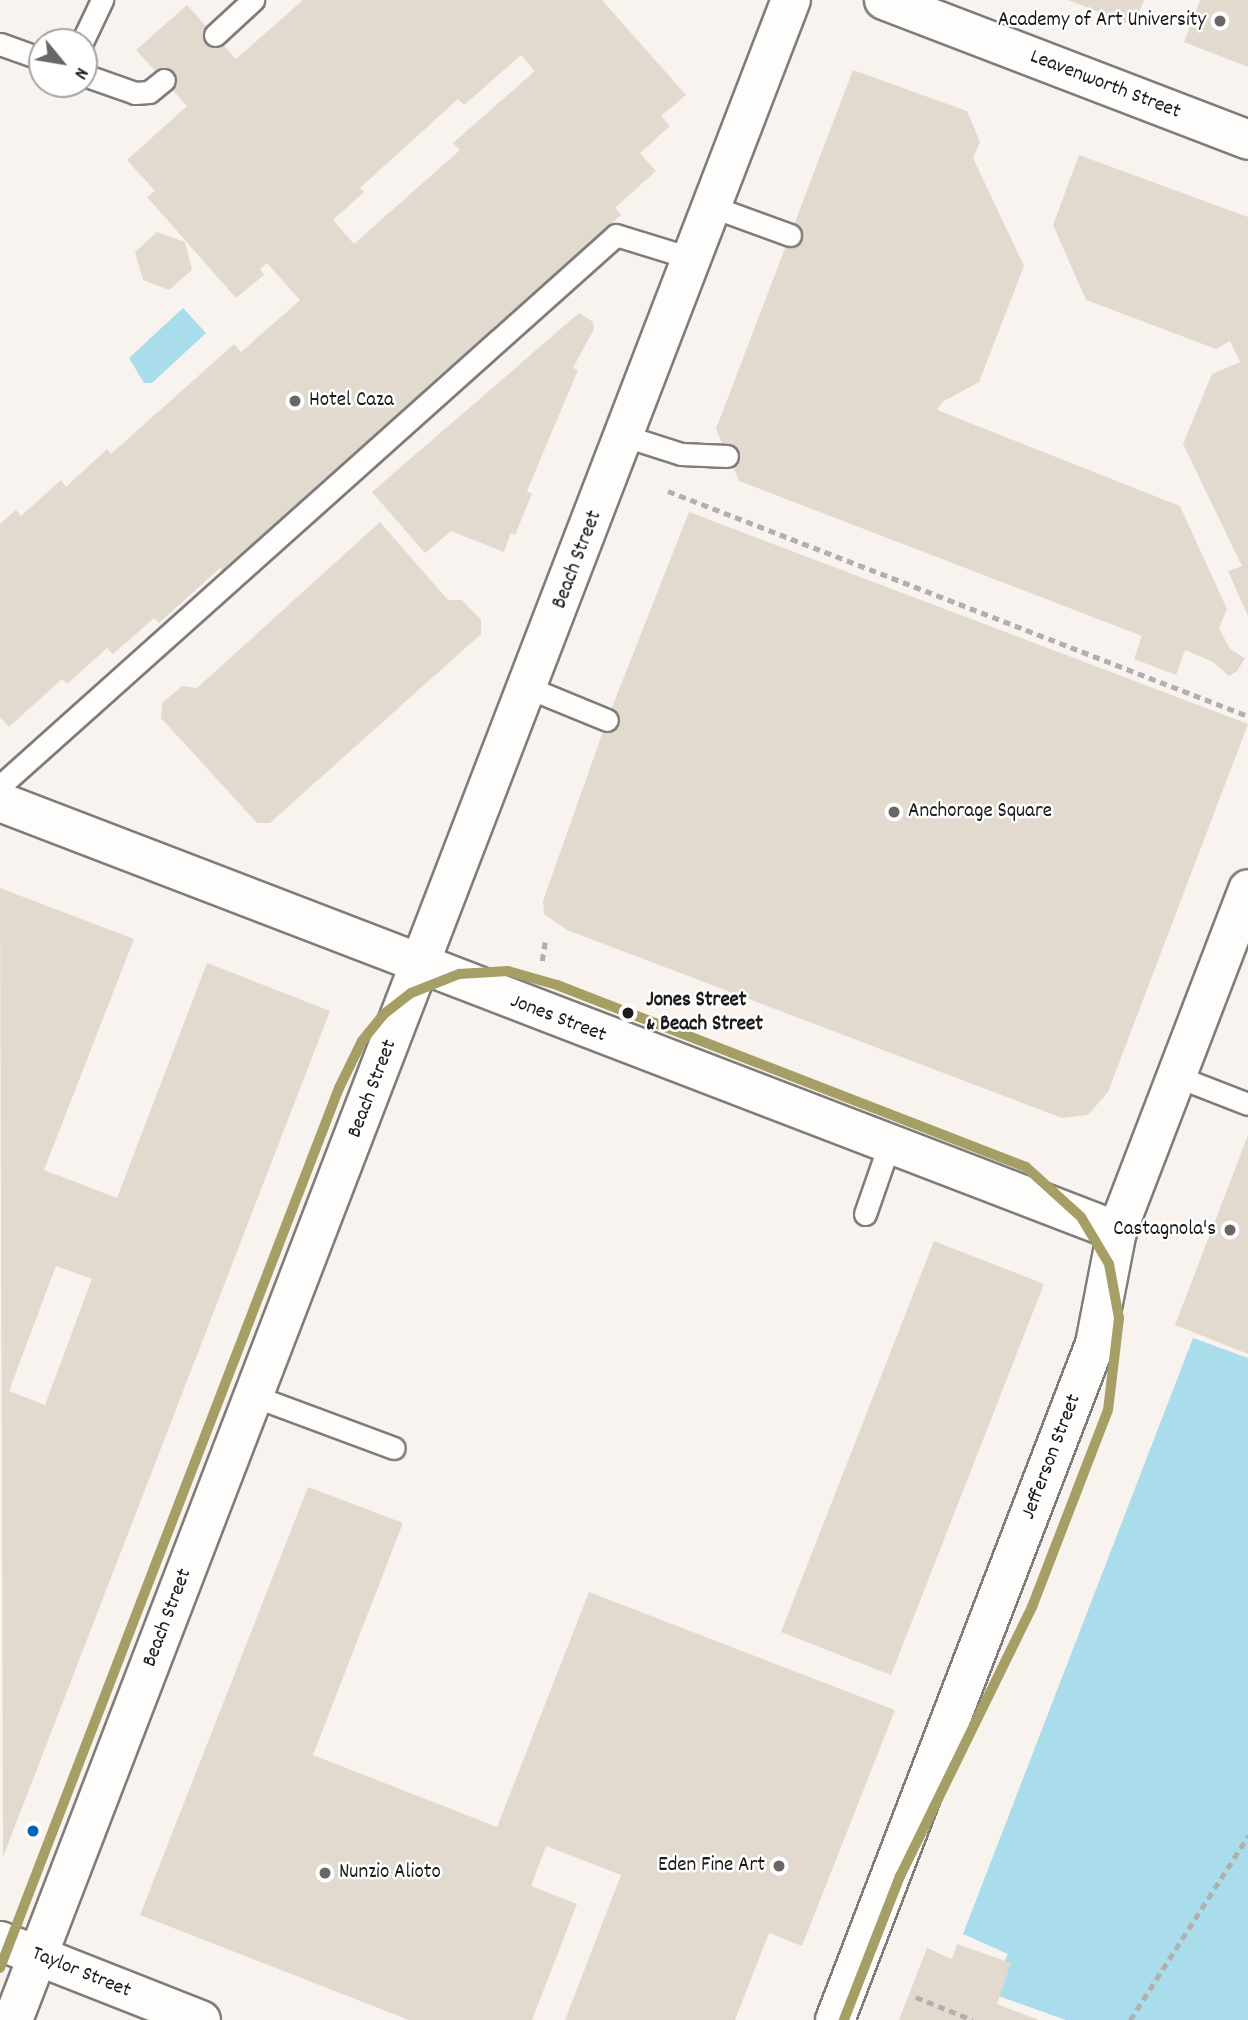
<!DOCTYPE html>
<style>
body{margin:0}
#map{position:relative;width:1248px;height:2020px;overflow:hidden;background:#f8f3ee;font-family:Dekko,sans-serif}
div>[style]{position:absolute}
.water>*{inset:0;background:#aaddeb}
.building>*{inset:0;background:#e3dacf}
.path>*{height:4.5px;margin-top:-2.25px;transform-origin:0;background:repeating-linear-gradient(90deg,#b1b0af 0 7px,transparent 0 12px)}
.roads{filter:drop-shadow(2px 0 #7f7d7a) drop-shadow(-2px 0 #7f7d7a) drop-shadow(0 2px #7f7d7a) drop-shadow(0 -2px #7f7d7a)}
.lane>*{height:21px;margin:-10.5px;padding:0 10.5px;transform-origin:10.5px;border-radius:10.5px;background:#fefdfc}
.street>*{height:38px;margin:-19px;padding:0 19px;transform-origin:19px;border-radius:19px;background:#fefdfc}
.secondary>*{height:38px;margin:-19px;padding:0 19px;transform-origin:19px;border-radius:19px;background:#fefdfc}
.tram-1>*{height:10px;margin:-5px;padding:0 5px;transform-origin:5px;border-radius:5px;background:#a69f65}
.dots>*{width:19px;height:19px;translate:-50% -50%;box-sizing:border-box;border:4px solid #fff;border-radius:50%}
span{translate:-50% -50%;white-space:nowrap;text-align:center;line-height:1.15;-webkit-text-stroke:5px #fff;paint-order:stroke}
.poi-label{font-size:21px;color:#1c1c1c}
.right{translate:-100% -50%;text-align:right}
.left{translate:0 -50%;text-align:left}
.street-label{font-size:21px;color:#1c1c1c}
.stop-label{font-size:21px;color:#1c1c1c;font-weight:700}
.north{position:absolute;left:28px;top:28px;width:70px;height:70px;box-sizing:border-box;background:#fff;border:2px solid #a4a4a4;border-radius:50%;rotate:120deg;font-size:19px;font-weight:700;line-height:28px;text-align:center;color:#1c1c1c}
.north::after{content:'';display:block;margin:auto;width:24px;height:32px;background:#696766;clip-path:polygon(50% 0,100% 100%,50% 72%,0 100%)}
</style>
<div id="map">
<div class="water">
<i style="clip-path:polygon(183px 308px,206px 333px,152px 383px,144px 383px,129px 358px)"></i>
<i style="clip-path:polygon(1193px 1338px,1248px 1358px,1248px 2020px,1066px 2020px,990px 1993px,1008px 1954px,963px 1934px)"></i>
</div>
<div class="building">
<i style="clip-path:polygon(evenodd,303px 0,602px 0,686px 95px,661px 116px,670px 126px,640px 153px,656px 171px,615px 208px,621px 215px,540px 288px,543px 291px,226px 574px,220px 568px,159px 623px,154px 618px,113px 654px,107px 648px,67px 684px,62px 679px,9px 727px,0 717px,0 524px,16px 510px,21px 516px,61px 480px,66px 487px,107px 449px,111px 454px,234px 344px,241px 352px,300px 300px,267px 263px,260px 269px,264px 275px,236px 298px,147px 197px,155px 191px,127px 160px,187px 106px,136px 50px,187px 5px,236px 59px,303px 0,521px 55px,535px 71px,453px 143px,460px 150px,354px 244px,333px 220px,364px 192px,360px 188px,458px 99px,464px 105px,521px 55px)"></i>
<i style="clip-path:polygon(1068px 0,1144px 0,1134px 26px)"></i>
<i style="clip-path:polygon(1200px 0,1248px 0,1248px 67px,1184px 42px)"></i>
<i style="clip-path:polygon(853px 70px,967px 111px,980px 142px,973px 158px,1024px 266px,979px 382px,942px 402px,937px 410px,1180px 506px,1227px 609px,1219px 628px,1230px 649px,1245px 658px,1237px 671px,1229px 676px,1213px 662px,1185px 650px,1176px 675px,1134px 659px,1142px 636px,739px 481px,716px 429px)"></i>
<i style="clip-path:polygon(1079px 155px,1248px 217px,1248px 616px,1228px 571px,1242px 566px,1183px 444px,1212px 374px,1240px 362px,1230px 341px,1216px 349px,1086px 300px,1053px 225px)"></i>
<i style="clip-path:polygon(157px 232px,185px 242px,192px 270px,169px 290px,143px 280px,135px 252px)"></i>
<i style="clip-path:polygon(579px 313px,593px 322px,594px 329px,573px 368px,578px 370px,527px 491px,532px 494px,515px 535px,511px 533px,504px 552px,451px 531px,425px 553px,372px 492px)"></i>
<i style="clip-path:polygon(689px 512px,1248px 724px,1108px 1092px,1088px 1115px,1062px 1118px,567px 930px,544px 914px,543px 901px,607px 720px)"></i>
<i style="clip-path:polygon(380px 522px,448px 600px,462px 600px,481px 620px,481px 634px,270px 823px,257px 823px,161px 718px,162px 703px,182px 686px,197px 688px)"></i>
<i style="clip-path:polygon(evenodd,0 888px,134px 939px,44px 1170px,117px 1198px,207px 963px,330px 1011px,3px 1857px,0 888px,56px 1266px,92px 1279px,45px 1405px,9px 1391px,56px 1266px)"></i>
<i style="clip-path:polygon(1248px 1135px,1248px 1354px,1175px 1325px)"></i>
<i style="clip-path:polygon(934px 1241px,1044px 1284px,891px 1675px,781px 1632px)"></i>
<i style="clip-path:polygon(308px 1487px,403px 1523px,313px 1755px,497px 1827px,589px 1592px,895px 1710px,802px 1946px,769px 1933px,735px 2020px,565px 2020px,621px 1875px,546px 1846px,531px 1886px,577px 1904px,532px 2020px,409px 2020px,140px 1915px)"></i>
<i style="clip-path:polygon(957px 1944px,1011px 1963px,997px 2004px,1039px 2020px,899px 2020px,927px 1948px,952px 1959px)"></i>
</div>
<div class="path">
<i style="left:668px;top:491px;width:622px;rotate:21.2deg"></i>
<i style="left:542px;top:961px;width:20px;rotate:-81deg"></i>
<i style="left:916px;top:1997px;width:61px;rotate:22deg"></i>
<i style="left:1130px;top:2020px;width:219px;rotate:-57.3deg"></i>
</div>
<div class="roads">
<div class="lane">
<i style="left:215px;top:35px;width:52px;rotate:-42.6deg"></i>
<i style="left:82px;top:42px;width:47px;rotate:-64.5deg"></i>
<i style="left:0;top:44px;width:45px;rotate:19.7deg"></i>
<i style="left:84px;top:75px;width:54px;rotate:19.4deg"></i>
<i style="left:135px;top:93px;width:14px;rotate:-4deg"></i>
<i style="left:149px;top:92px;width:19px;rotate:-39deg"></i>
<i style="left:713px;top:207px;width:82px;rotate:20deg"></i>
<i style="left:625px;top:436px;width:59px;rotate:17.8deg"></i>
<i style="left:681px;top:454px;width:46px;rotate:2.5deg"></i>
<i style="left:529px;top:688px;width:84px;rotate:22.3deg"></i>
<i style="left:0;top:786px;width:826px;rotate:-41.81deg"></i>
<i style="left:616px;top:235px;width:82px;rotate:17.1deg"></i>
<i style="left:1176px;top:1076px;width:77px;rotate:21.3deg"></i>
<i style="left:865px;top:1214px;width:73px;rotate:-70.8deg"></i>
<i style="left:254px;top:1396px;width:149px;rotate:20.4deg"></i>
</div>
<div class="street">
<i style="left:884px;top:0;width:390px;rotate:21deg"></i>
<i style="left:0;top:802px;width:1197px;rotate:21.01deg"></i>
<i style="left:0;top:1941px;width:216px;rotate:21.5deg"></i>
<i style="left:13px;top:2020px;width:2165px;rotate:-68.94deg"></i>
</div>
<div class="secondary">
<i style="left:835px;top:2020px;width:724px;rotate:-68.96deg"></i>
<i style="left:1095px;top:1344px;width:115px;rotate:-79deg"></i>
<i style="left:1117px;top:1231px;width:366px;rotate:-69deg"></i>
</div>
</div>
<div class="tram-1">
<i style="left:0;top:1968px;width:943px;rotate:-68.93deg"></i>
<i style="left:339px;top:1088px;width:52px;rotate:-63.9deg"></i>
<i style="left:362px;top:1041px;width:35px;rotate:-51deg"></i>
<i style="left:384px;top:1014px;width:34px;rotate:-38deg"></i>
<i style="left:411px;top:993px;width:52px;rotate:-21.6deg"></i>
<i style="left:459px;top:974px;width:49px;rotate:-3.5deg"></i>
<i style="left:508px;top:971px;width:51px;rotate:15.9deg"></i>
<i style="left:557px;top:985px;width:503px;rotate:21.21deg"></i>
<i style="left:1026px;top:1167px;width:74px;rotate:42.3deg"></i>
<i style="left:1081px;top:1217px;width:55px;rotate:59.2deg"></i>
<i style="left:1109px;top:1264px;width:55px;rotate:79.5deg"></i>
<i style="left:1119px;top:1318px;width:93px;rotate:96.8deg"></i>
<i style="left:1108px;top:1410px;width:211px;rotate:111.1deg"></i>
<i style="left:1032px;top:1607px;width:300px;rotate:116.1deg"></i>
<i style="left:900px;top:1876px;width:155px;rotate:111.3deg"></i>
</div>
<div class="dots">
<i style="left:1220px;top:21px;background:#696766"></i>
<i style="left:295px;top:401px;background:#696766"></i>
<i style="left:894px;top:812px;background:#696766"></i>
<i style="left:628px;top:1013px;background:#1c1c1c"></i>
<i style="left:1230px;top:1230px;background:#696766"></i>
<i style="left:33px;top:1831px;background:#0065bd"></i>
<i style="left:779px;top:1866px;background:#696766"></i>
<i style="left:325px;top:1873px;background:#696766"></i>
</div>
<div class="poi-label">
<span class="right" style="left:1206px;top:21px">Academy of Art University</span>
<span class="left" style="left:309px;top:401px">Hotel Caza</span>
<span class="left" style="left:908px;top:812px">Anchorage Square</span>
<span class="right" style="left:1216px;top:1230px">Castagnola's</span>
<span class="right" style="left:765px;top:1866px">Eden Fine Art</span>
<span class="left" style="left:339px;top:1873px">Nunzio Alioto</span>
</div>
<div class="street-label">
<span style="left:1105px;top:85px;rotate:21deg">Leavenworth Street</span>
<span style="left:578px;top:560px;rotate:-69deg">Beach Street</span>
<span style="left:558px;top:1019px;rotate:21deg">Jones Street</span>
<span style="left:373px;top:1089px;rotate:-69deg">Beach Street</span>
<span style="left:1052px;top:1457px;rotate:-69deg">Jefferson Street</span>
<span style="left:168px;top:1618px;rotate:-69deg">Beach Street</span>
<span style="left:81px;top:1973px;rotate:22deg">Taylor Street</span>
</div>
<div class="stop-label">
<span class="left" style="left:646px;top:1013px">Jones Street<br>&amp; Beach Street</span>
</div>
<div class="north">N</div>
</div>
